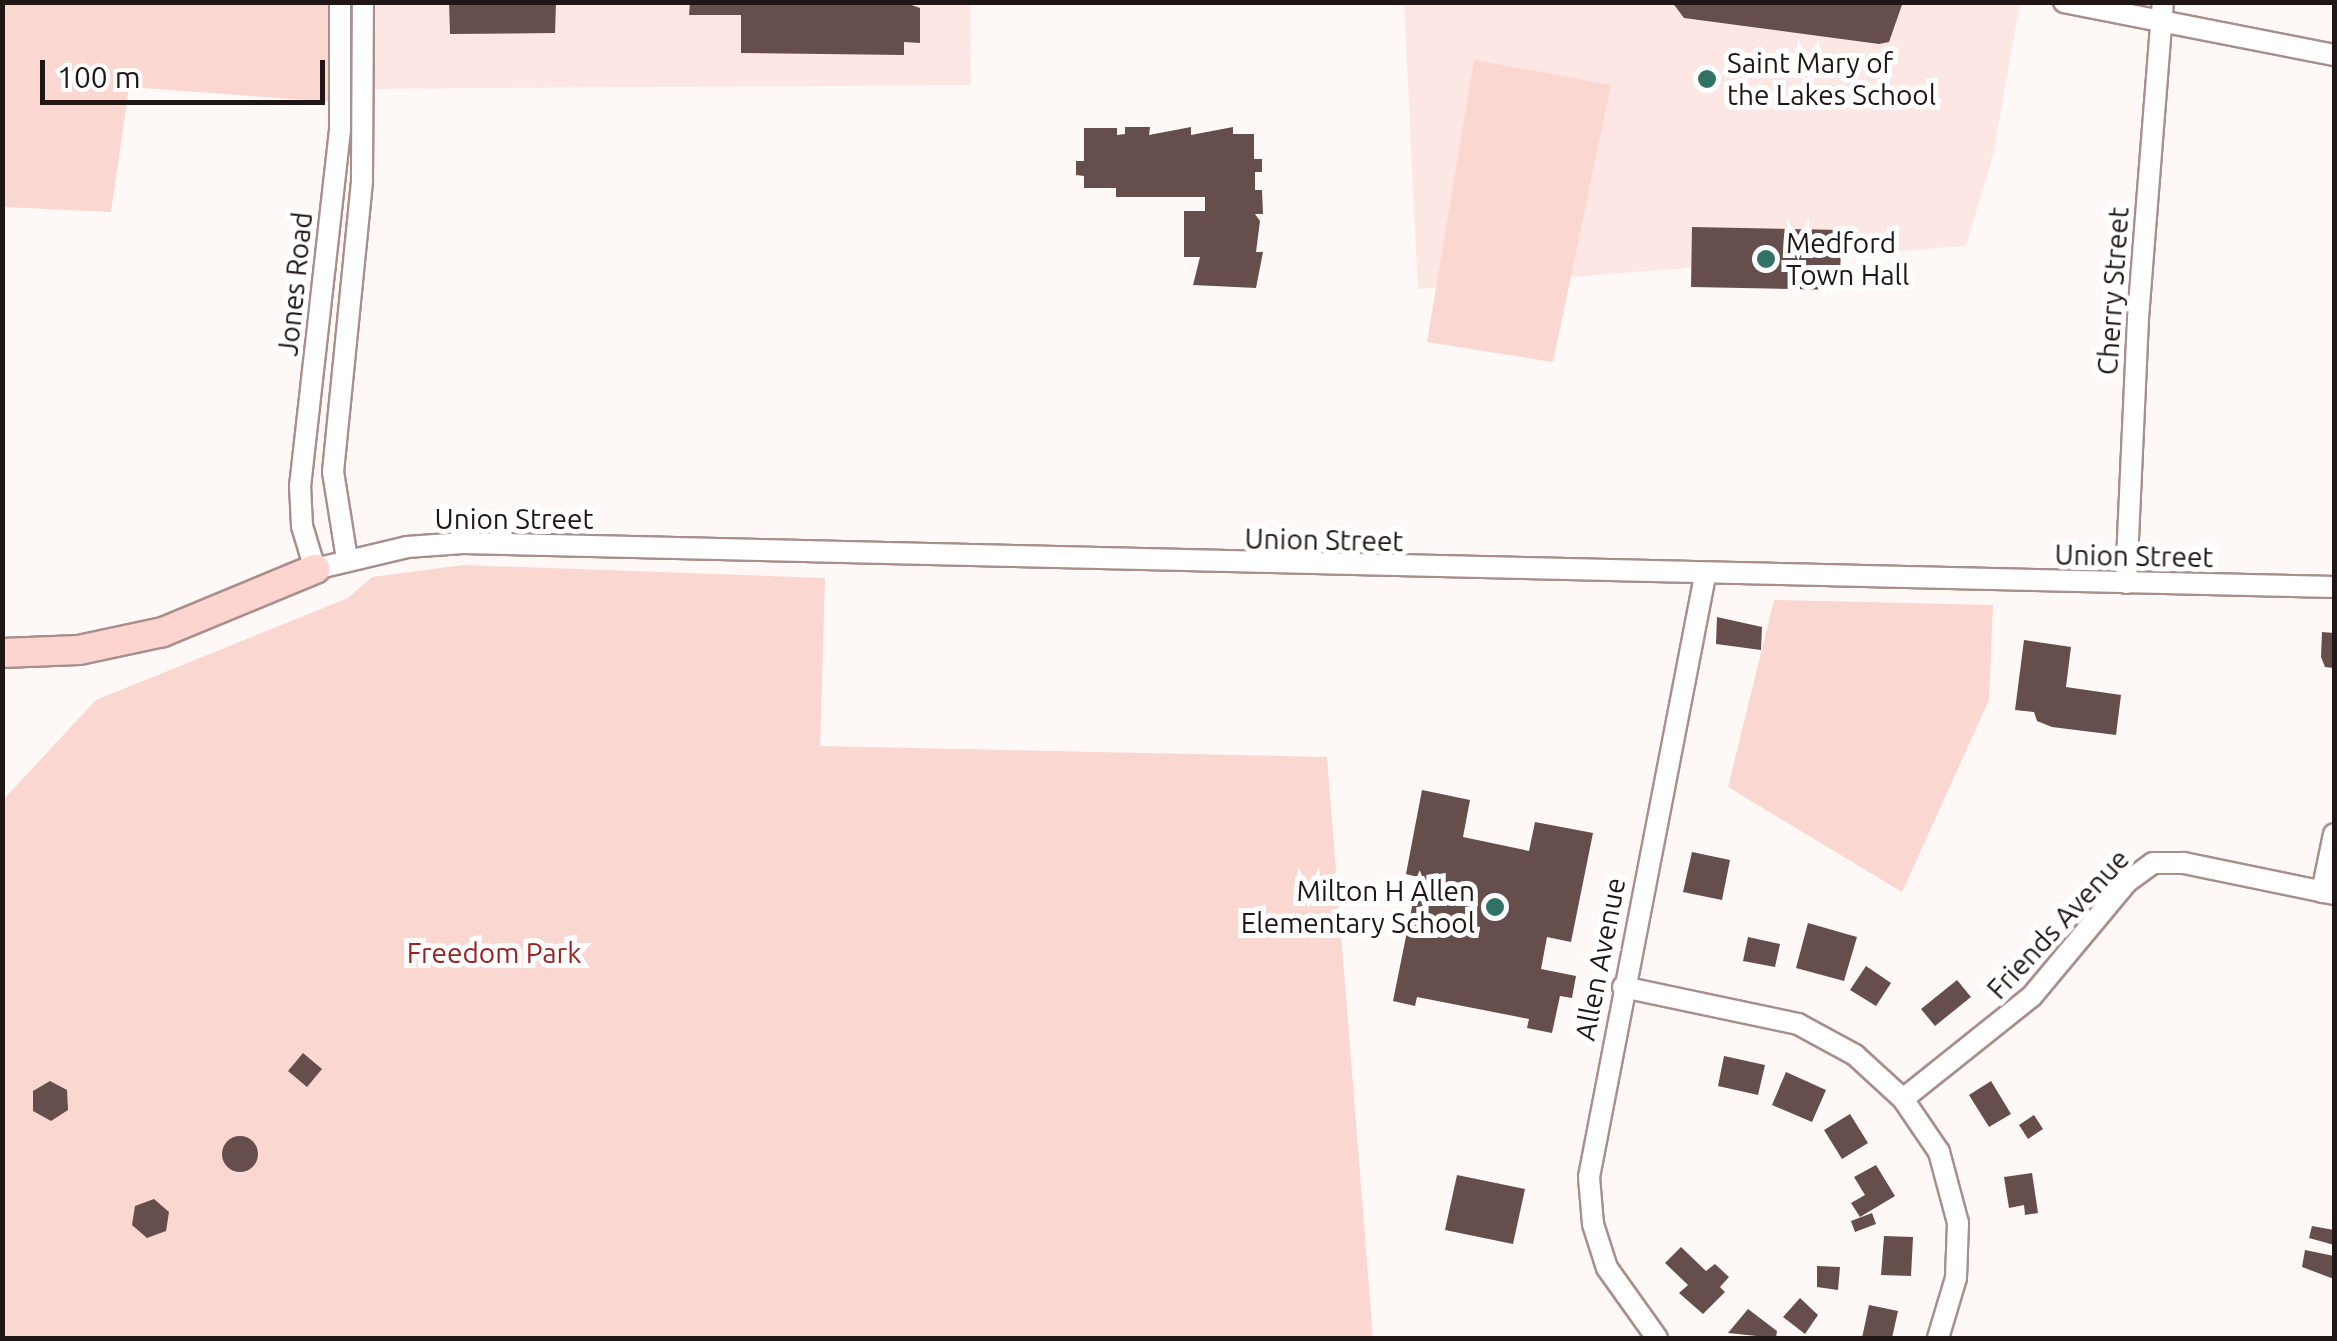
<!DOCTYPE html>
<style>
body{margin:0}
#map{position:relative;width:2337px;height:1341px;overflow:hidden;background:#fef8f7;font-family:Ubuntu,sans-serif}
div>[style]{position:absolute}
.built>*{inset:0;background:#fde7e4}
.green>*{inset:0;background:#fbd7d2}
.building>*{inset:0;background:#654e4b}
.round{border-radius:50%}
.roads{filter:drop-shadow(2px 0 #a88f8c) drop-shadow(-2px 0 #a88f8c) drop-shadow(0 2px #a88f8c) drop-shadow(0 -2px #a88f8c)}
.street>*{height:20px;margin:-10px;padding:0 10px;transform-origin:10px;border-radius:10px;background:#fff}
.secondary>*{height:28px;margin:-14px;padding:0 14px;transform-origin:14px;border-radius:14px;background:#fed4d1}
.dots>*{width:28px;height:28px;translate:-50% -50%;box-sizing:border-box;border:5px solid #fff;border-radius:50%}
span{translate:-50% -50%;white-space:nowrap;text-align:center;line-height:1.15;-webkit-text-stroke:10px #fff;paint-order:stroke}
.poi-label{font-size:28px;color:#1f1615}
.left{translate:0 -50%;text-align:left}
.right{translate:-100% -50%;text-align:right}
.street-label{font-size:28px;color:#1f1615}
.park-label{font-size:28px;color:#982220}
.frame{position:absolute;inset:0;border:5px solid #1f1615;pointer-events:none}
.scale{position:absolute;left:40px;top:60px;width:285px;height:45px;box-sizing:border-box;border:5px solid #1f1615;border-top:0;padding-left:12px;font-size:30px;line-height:35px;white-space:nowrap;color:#1f1615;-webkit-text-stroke:8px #fff;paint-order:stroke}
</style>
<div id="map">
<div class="built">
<i style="clip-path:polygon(363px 3px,970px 3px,971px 85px,363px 89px)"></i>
<i style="clip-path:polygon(1404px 3px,2020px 3px,1993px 155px,1966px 246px,1418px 289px)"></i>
</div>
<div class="green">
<i style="clip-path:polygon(3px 3px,347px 3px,346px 103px,129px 87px,111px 212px,3px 207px)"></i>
<i style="clip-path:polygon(1474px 60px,1611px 85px,1553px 362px,1427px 342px)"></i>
<i style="clip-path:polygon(464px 565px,825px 578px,820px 746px,1327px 757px,1373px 1338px,3px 1338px,3px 800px,96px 700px,348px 598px,372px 577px)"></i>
<i style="clip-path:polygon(1774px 600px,1993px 605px,1989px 700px,1902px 892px,1728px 787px)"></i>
</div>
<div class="building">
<i style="clip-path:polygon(449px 2px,556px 2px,555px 33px,450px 34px)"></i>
<i style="clip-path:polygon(690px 2px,903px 2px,920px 8px,920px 43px,904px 42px,904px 55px,741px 53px,741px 15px,689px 15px)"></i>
<i style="clip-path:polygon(1672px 2px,1903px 2px,1889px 42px,1879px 44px,1684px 18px)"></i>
<i style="clip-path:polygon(1125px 127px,1150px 127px,1149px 135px,1191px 127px,1191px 135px,1233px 127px,1233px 134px,1254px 134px,1254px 159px,1262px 159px,1262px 172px,1255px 172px,1255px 190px,1262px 190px,1263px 214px,1255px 214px,1260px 221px,1256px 252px,1263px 252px,1256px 288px,1193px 285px,1200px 257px,1184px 257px,1184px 211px,1205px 211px,1205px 197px,1116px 197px,1116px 188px,1084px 188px,1084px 176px,1076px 175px,1076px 161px,1084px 161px,1084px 128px,1117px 128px,1117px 135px,1125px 134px)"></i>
<i style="clip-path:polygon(1692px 227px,1841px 230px,1840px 290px,1691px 287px)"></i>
<i style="clip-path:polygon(1717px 617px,1762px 627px,1761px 650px,1716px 644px)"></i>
<i style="clip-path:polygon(2322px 632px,2334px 633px,2334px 668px,2325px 667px,2321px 657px)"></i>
<i style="clip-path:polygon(2024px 640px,2071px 647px,2066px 687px,2121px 695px,2116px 735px,2052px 727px,2037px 721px,2034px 712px,2015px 710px)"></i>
<i style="clip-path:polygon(1422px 790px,1470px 800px,1463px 837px,1529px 851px,1535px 822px,1593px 833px,1571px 942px,1547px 937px,1541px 969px,1576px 976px,1572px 998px,1560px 996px,1552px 1033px,1527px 1028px,1529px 1019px,1417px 997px,1415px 1006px,1393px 1001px,1418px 877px,1406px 874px)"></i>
<i style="clip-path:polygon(1692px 852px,1730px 860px,1722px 900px,1683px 892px)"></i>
<i style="clip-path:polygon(1808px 923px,1857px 937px,1844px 981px,1796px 968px)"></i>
<i style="clip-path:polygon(1748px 937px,1780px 944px,1775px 967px,1743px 961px)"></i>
<i style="clip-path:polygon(1866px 966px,1891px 983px,1876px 1006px,1850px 990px)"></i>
<i style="clip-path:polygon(1957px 980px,1971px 997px,1935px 1026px,1921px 1009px)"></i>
<i style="clip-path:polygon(303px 1053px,322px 1069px,307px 1087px,288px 1071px)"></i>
<i style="clip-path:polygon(1724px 1056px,1765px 1065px,1758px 1095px,1718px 1086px)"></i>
<i style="clip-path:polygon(1786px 1072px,1826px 1090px,1812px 1122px,1772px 1105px)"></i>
<i style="clip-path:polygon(50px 1081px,67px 1090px,68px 1110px,51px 1121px,33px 1111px,33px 1091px)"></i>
<i style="clip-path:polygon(1991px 1081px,2011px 1114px,1989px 1127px,1969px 1095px)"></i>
<i style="clip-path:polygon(1850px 1114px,1868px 1143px,1842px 1159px,1824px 1130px)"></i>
<i style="clip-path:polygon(2034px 1115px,2043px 1129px,2028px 1139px,2019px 1125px)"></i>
<i class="round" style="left:222px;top:1136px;width:36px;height:36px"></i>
<i style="clip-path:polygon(1876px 1165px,1895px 1196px,1860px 1217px,1851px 1203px,1865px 1195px,1854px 1177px)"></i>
<i style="clip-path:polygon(2032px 1173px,2038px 1213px,2025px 1215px,2024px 1205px,2009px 1208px,2004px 1177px)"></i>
<i style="clip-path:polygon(1457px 1175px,1525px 1189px,1513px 1244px,1445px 1230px)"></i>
<i style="clip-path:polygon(154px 1199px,169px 1212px,166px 1231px,147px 1238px,132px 1225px,135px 1206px)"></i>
<i style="clip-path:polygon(1872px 1213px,1876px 1224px,1855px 1232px,1851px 1221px)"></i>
<i style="clip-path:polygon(2312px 1226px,2334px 1230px,2334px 1245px,2309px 1238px)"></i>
<i style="clip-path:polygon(1884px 1236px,1913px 1237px,1911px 1276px,1881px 1275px)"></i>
<i style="clip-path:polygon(1681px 1247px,1706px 1271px,1715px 1264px,1729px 1277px,1720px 1287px,1725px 1292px,1703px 1314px,1679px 1293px,1688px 1285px,1665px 1263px)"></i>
<i style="clip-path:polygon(2305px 1250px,2334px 1256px,2334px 1279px,2302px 1267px)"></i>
<i style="clip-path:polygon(1817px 1266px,1840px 1267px,1838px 1290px,1817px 1287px)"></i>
<i style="clip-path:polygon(1800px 1298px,1818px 1315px,1805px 1334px,1783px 1317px)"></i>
<i style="clip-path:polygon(1869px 1305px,1898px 1311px,1892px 1338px,1862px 1338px)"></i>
<i style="clip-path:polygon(1748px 1309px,1777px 1331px,1776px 1338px,1728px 1333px)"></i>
</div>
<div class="roads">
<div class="street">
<i style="left:340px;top:2px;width:128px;rotate:90deg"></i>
<i style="left:340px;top:130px;width:357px;rotate:96.4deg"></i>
<i style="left:300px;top:485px;width:41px;rotate:87.2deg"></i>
<i style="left:302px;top:526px;width:45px;rotate:73.2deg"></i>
<i style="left:315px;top:569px;width:95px;rotate:-13.4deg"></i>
<i style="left:407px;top:547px;width:56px;rotate:-4.1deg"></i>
<i style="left:463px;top:543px;width:1872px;rotate:1.35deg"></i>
<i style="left:2064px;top:2px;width:275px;rotate:11.1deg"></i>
<i style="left:347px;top:559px;width:88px;rotate:-99.1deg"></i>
<i style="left:333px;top:472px;width:294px;rotate:-84.3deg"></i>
<i style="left:362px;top:179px;width:177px;rotate:-89.7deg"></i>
<i style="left:2126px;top:583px;width:265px;rotate:-87.4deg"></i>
<i style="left:2138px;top:318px;width:317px;rotate:-85.5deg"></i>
<i style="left:2322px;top:892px;width:59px;rotate:-78.3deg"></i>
<i style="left:1623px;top:987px;width:179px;rotate:11.9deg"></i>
<i style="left:1798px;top:1024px;width:65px;rotate:28.5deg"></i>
<i style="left:1855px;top:1055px;width:65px;rotate:42.5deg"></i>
<i style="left:1903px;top:1099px;width:64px;rotate:55.8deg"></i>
<i style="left:1939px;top:1152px;width:73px;rotate:75deg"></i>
<i style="left:1958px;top:1223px;width:55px;rotate:92.1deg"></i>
<i style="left:1956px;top:1278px;width:63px;rotate:106.7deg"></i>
<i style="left:1903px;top:1099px;width:165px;rotate:-38.6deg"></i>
<i style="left:2032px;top:996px;width:148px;rotate:-50.2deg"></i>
<i style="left:2127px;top:882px;width:32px;rotate:-36deg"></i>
<i style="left:2153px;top:863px;width:31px"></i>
<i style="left:2184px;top:863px;width:153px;rotate:11.7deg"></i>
<i style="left:1657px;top:1338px;width:86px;rotate:-125.5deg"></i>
<i style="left:1607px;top:1268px;width:46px;rotate:-107.7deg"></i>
<i style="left:1593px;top:1224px;width:47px;rotate:-94.9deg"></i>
<i style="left:1589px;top:1177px;width:612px;rotate:-79.08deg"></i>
</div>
<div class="secondary">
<i style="left:2px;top:653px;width:77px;rotate:-2.2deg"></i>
<i style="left:79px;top:650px;width:86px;rotate:-12.1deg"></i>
<i style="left:163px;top:632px;width:165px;rotate:-22.5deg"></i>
</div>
</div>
<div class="dots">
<i style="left:1707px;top:79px;background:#307364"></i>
<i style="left:1766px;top:259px;background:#307364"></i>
<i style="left:1495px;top:907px;background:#307364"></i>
</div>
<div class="poi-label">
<span class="left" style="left:1727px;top:79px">Saint Mary of<br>the Lakes School</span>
<span class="left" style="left:1786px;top:259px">Medford<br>Town Hall</span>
<span class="right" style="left:1475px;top:907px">Milton H Allen<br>Elementary School</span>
</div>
<div class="street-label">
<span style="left:295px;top:284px;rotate:-84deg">Jones Road</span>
<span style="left:2113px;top:291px;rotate:-86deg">Cherry Street</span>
<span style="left:514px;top:519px">Union Street</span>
<span style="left:1324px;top:540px;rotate:1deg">Union Street</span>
<span style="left:2134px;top:556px;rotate:1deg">Union Street</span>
<span style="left:2058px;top:924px;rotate:-47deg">Friends Avenue</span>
<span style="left:1600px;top:959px;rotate:-79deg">Allen Avenue</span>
</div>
<div class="park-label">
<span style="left:494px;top:953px">Freedom Park</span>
</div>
<div class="frame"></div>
<div class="scale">100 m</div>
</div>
